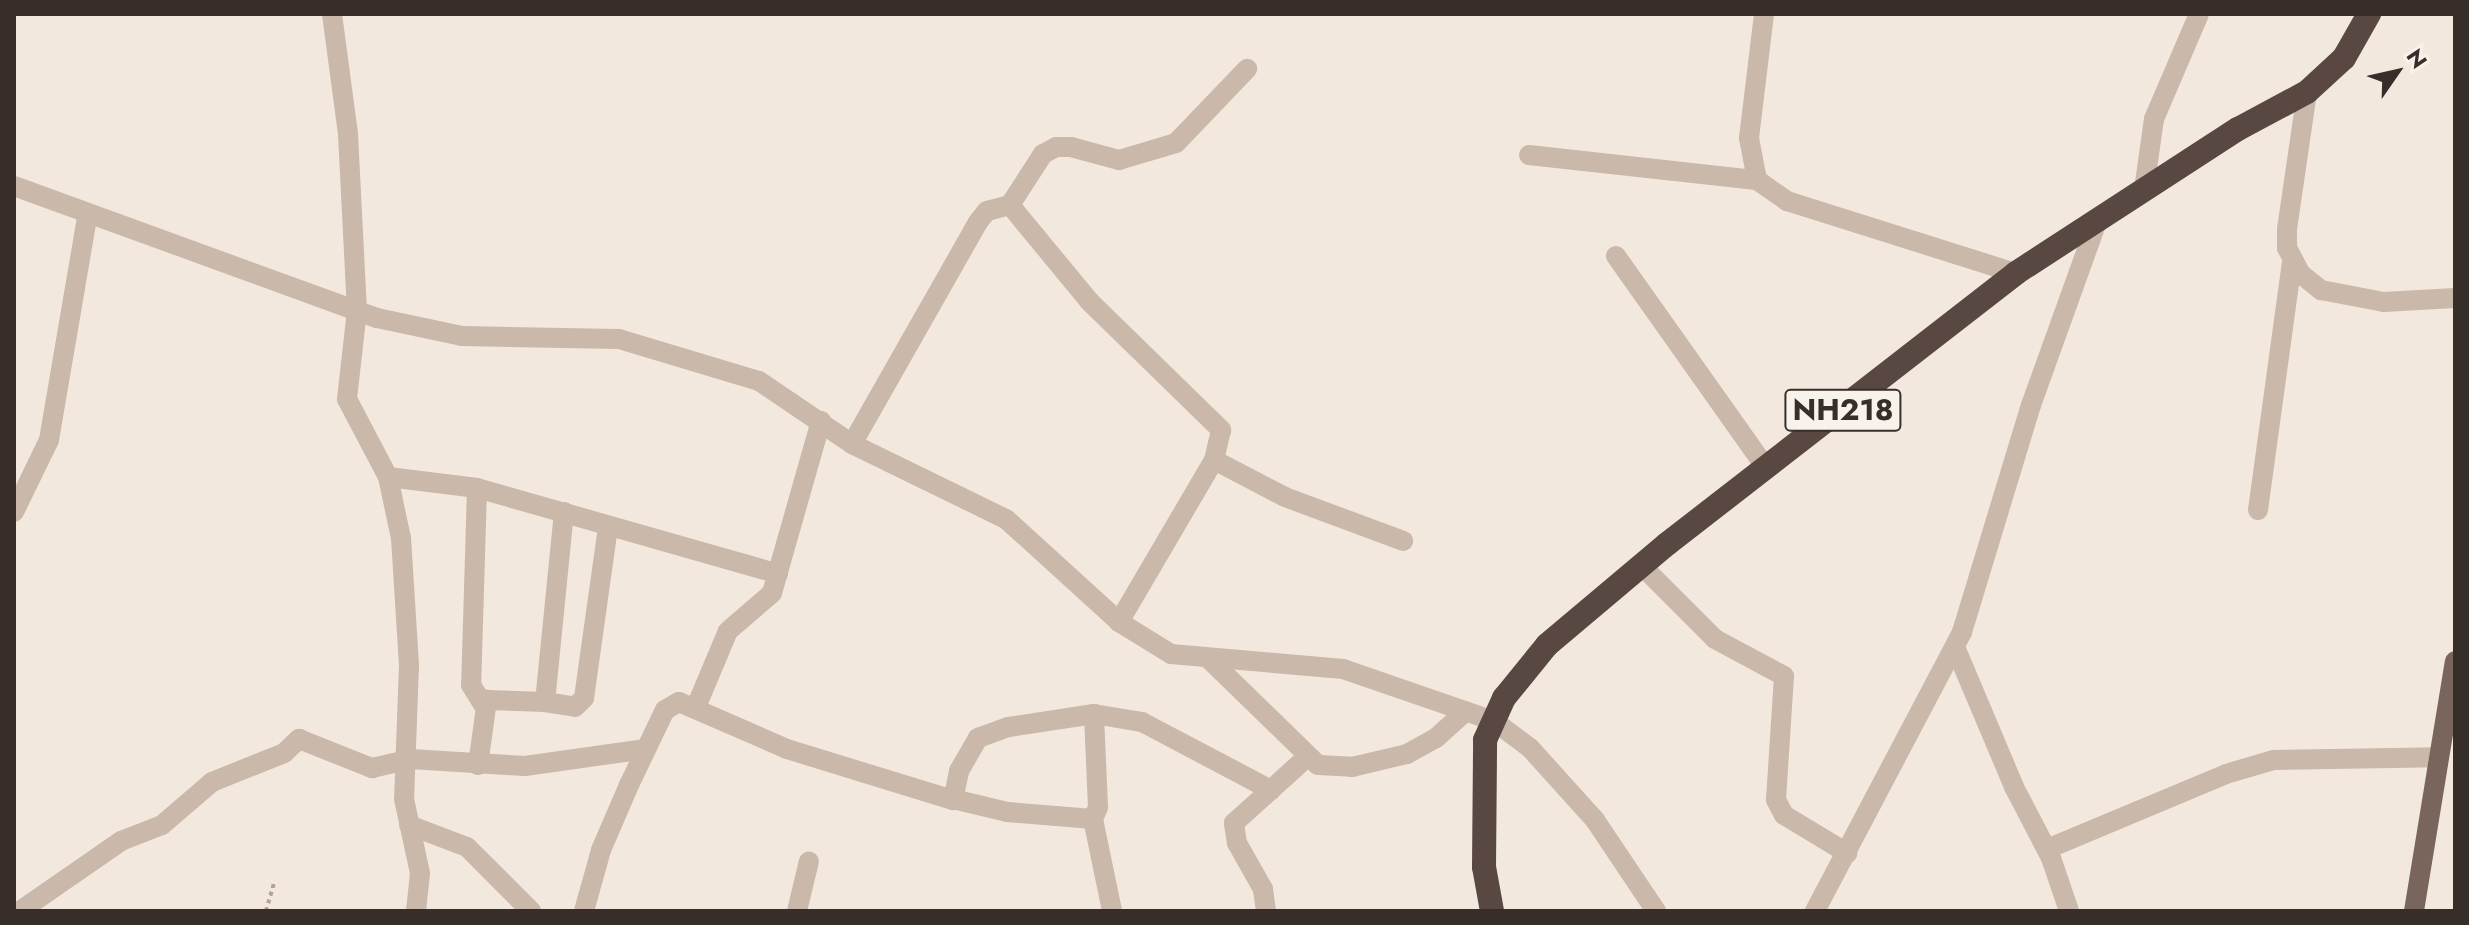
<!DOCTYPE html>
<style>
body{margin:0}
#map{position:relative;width:2469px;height:925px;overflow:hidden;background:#f2e8de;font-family:Jost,sans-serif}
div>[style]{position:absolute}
.path>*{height:4px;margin-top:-2px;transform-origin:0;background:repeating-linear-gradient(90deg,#b5a294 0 4px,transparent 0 8px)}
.minor>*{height:20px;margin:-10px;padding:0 10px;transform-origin:10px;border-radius:10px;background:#cab8aa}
.major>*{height:20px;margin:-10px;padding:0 10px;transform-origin:10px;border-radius:10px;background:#79655b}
.highway>*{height:24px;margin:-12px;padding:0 12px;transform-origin:12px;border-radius:12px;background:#584841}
span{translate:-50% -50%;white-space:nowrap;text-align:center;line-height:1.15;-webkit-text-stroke:6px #f9f2eb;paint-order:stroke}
.shield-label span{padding:2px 6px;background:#f9f2eb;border:2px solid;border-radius:6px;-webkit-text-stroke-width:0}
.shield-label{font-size:30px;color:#372e29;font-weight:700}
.frame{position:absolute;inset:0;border:16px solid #372e29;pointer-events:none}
.north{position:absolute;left:2357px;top:32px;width:80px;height:80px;-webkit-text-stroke:6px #f9f2eb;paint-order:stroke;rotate:56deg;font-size:22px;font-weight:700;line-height:32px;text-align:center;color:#372e29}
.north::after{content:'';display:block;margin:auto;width:28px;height:36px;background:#372e29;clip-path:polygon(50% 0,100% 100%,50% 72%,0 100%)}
</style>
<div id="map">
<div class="path">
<i style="left:266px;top:911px;width:29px;rotate:-74deg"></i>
</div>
<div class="minor">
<i style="left:332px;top:14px;width:121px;rotate:82.4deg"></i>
<i style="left:348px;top:134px;width:176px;rotate:87.1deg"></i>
<i style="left:357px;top:310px;width:90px;rotate:96.4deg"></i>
<i style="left:347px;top:399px;width:88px;rotate:62.3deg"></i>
<i style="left:388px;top:477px;width:62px;rotate:78deg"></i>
<i style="left:401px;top:538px;width:127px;rotate:86.4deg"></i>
<i style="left:409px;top:665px;width:134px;rotate:92.1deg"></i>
<i style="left:404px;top:799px;width:76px;rotate:77.8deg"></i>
<i style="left:420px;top:873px;width:38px;rotate:96deg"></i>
<i style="left:1764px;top:14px;width:125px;rotate:96.9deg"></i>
<i style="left:1749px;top:138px;width:43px;rotate:79.2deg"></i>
<i style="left:1757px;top:180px;width:37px;rotate:35deg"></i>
<i style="left:1787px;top:201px;width:240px;rotate:17.5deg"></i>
<i style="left:2307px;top:92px;width:138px;rotate:98.3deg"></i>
<i style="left:2287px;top:229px;width:19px;rotate:90deg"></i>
<i style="left:2287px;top:248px;width:30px;rotate:62deg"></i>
<i style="left:2301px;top:274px;width:26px;rotate:39deg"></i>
<i style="left:2321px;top:290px;width:64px;rotate:10.8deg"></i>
<i style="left:2384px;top:302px;width:71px;rotate:-3.2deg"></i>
<i style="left:1529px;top:155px;width:229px;rotate:6.3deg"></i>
<i style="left:14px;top:186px;width:386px;rotate:20deg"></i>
<i style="left:377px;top:318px;width:87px;rotate:12deg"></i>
<i style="left:462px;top:336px;width:157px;rotate:1.1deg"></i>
<i style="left:619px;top:339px;width:146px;rotate:16.7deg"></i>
<i style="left:759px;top:381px;width:112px;rotate:34.1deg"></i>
<i style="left:852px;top:444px;width:171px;rotate:26deg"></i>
<i style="left:1006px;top:519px;width:153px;rotate:42.3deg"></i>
<i style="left:1119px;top:622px;width:61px;rotate:31.6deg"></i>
<i style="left:1171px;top:654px;width:173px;rotate:5deg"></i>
<i style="left:1343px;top:669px;width:160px;rotate:19deg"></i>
<i style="left:1494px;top:721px;width:45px;rotate:36.9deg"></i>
<i style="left:1530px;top:748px;width:97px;rotate:47.9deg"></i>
<i style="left:1595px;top:820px;width:110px;rotate:56.2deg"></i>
<i style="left:2144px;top:190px;width:72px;rotate:-82deg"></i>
<i style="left:2154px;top:119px;width:114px;rotate:-66.8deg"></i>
<i style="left:1010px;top:205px;width:124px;rotate:50.5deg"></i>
<i style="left:1089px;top:301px;width:185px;rotate:44.3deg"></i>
<i style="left:1221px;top:430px;width:31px;rotate:103deg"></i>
<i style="left:1214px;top:460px;width:188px;rotate:120.4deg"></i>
<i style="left:1616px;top:256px;width:261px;rotate:54.7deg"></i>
<i style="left:852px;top:444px;width:255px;rotate:-60.4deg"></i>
<i style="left:978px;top:222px;width:14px;rotate:-51deg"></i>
<i style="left:987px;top:211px;width:24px;rotate:-15deg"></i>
<i style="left:1010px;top:205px;width:61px;rotate:-57.1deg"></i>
<i style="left:1043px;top:154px;width:15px;rotate:-28deg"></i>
<i style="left:1056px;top:147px;width:15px"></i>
<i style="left:1071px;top:147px;width:50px;rotate:15.2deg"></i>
<i style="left:1119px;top:160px;width:59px;rotate:-16.6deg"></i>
<i style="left:1176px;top:143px;width:103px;rotate:-46.2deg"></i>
<i style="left:1214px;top:460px;width:80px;rotate:27.5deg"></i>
<i style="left:1285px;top:497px;width:126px;rotate:20.4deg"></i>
<i style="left:388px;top:477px;width:90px;rotate:7deg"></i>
<i style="left:477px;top:488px;width:197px;rotate:91.7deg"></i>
<i style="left:471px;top:685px;width:22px;rotate:58deg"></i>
<i style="left:477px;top:488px;width:313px;rotate:15.9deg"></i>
<i style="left:2258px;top:510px;width:251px;rotate:-82.2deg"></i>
<i style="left:14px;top:512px;width:80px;rotate:-64.1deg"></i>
<i style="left:49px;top:440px;width:230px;rotate:-80.3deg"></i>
<i style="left:1641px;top:565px;width:105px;rotate:45deg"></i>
<i style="left:1715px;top:639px;width:78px;rotate:28.2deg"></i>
<i style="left:1784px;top:676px;width:124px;rotate:93.7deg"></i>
<i style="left:1776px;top:800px;width:17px;rotate:62deg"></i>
<i style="left:1784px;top:815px;width:74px;rotate:31.1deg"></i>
<i style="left:1955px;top:647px;width:152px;rotate:67.1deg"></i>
<i style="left:2014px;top:787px;width:80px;rotate:62.5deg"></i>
<i style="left:2051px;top:858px;width:56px;rotate:71.2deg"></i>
<i style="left:1209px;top:659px;width:152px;rotate:44.2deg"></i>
<i style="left:1318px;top:765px;width:34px;rotate:3deg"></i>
<i style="left:1352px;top:767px;width:57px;rotate:-13.3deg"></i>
<i style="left:1407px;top:754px;width:33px;rotate:-29deg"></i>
<i style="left:1436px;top:738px;width:40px;rotate:-42deg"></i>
<i style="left:545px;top:702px;width:30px;rotate:9deg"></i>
<i style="left:575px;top:707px;width:13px;rotate:-45deg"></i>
<i style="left:584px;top:698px;width:173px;rotate:-82deg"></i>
<i style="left:696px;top:707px;width:82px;rotate:-67.2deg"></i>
<i style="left:728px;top:631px;width:58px;rotate:-40.8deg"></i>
<i style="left:772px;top:593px;width:179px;rotate:-74.1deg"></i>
<i style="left:478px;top:765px;width:66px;rotate:-82.1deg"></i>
<i style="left:487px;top:700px;width:58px;rotate:2deg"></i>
<i style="left:545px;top:702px;width:191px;rotate:-84.3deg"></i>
<i style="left:953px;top:799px;width:56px;rotate:13.5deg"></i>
<i style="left:1007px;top:812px;width:86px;rotate:4.7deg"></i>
<i style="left:1093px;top:819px;width:13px;rotate:-67deg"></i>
<i style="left:1098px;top:807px;width:93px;rotate:-92.5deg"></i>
<i style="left:1093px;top:819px;width:94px;rotate:78.3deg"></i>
<i style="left:409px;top:825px;width:62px;rotate:20.8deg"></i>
<i style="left:467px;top:847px;width:91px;rotate:45deg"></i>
<i style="left:2047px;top:849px;width:194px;rotate:-22.7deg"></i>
<i style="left:2226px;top:774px;width:50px;rotate:-16.3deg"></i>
<i style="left:2274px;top:760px;width:164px;rotate:-1deg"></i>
<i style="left:20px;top:911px;width:123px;rotate:-34.7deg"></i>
<i style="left:121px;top:841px;width:44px;rotate:-21.3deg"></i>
<i style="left:162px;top:825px;width:66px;rotate:-40.7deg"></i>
<i style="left:212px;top:782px;width:78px;rotate:-21.9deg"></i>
<i style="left:284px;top:753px;width:21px;rotate:-43deg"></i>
<i style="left:299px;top:739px;width:79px;rotate:21.7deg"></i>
<i style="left:372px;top:768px;width:39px;rotate:-13deg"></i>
<i style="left:410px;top:759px;width:115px;rotate:3.5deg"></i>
<i style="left:525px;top:766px;width:122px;rotate:-8deg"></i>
<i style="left:584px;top:911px;width:63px;rotate:-74.4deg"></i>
<i style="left:601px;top:850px;width:71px;rotate:-66.7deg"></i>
<i style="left:629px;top:785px;width:83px;rotate:-64.4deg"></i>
<i style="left:665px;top:710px;width:16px;rotate:-30deg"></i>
<i style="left:679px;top:702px;width:118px;rotate:23.5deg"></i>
<i style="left:787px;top:749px;width:174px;rotate:17.1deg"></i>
<i style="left:953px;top:800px;width:30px;rotate:-78deg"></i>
<i style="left:959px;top:771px;width:38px;rotate:-60deg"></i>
<i style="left:978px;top:738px;width:33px;rotate:-20deg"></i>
<i style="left:1009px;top:727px;width:86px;rotate:-8.7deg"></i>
<i style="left:1094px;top:714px;width:49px;rotate:9.5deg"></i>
<i style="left:1142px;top:722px;width:146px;rotate:27.8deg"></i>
<i style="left:797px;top:911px;width:51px;rotate:-76.5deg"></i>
<i style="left:1266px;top:911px;width:22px;rotate:-98deg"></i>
<i style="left:1263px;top:889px;width:53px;rotate:-119.5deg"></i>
<i style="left:1237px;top:843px;width:20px;rotate:-99deg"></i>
<i style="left:1234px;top:823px;width:97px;rotate:-42.1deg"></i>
<i style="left:1815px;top:911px;width:315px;rotate:-62.2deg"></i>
<i style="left:1962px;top:632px;width:237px;rotate:-73.1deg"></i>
<i style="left:2031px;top:405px;width:198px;rotate:-70.2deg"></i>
</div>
<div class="major">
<i style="left:2414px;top:911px;width:253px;rotate:-80.7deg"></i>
</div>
<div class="highway">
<i style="left:1492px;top:911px;width:45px;rotate:-100.3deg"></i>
<i style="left:1484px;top:867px;width:127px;rotate:-89.5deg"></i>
<i style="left:1485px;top:740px;width:46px;rotate:-65.7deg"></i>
<i style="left:1504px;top:698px;width:68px;rotate:-50.9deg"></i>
<i style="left:1547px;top:645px;width:157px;rotate:-40.1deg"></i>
<i style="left:1667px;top:544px;width:442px;rotate:-37.8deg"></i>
<i style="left:2016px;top:273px;width:265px;rotate:-33deg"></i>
<i style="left:2238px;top:129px;width:78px;rotate:-28.2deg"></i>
<i style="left:2307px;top:92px;width:50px;rotate:-42.6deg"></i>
<i style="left:2344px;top:58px;width:51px;rotate:-60.4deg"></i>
</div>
<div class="shield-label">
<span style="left:1843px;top:410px">NH218</span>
</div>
<div class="frame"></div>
<div class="north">N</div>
</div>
